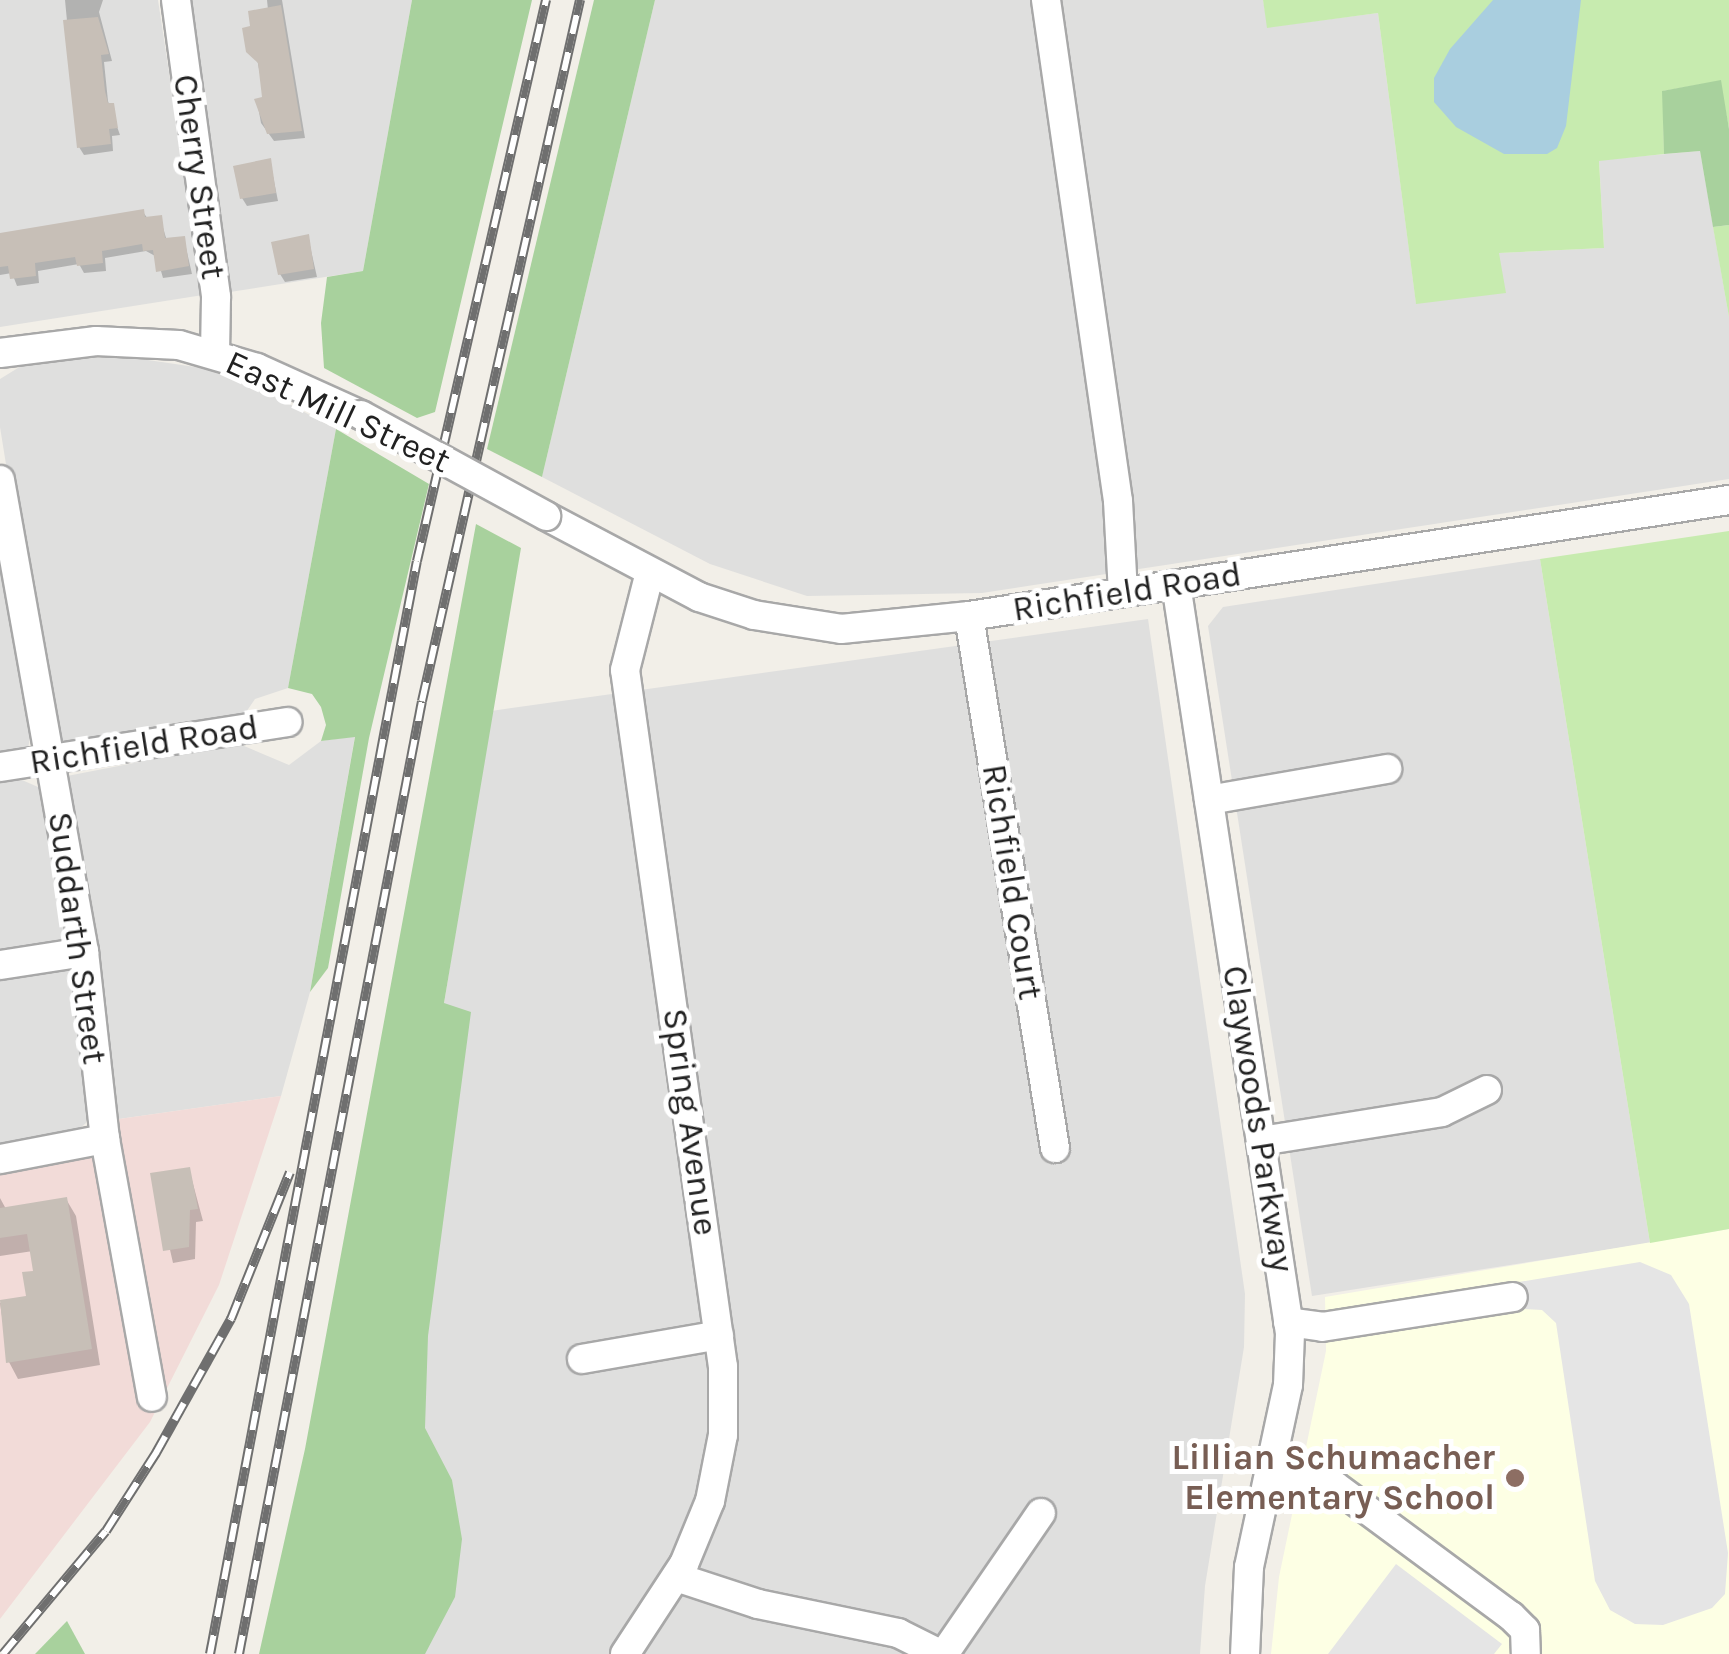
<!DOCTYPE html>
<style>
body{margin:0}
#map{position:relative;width:1729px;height:1654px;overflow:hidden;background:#f2efe8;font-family:Karla,sans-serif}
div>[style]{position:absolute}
.residential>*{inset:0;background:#dfdfde}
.commercial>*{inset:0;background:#f2dbd8}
.education>*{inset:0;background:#fdffe4}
.grass>*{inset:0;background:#c7ebaf}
.forest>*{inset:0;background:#a8d19d}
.parking>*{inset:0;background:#e5e5e5}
.water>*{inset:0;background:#a9cedf}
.shadow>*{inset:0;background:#0003}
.building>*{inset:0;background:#c7bfb7}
.roads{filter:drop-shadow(2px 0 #a8a8a8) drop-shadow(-2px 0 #a8a8a8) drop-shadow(0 2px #a8a8a8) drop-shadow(0 -2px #a8a8a8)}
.minor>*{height:28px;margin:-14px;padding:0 14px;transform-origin:14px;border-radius:14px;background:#fff}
.rail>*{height:10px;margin-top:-5px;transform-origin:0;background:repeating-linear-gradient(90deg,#fff 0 19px,#6f6f6f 0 38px);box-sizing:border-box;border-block:2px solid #6f6f6f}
.bridges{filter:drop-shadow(2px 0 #a8a8a8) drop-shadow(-2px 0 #a8a8a8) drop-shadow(0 2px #a8a8a8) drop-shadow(0 -2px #a8a8a8)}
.minor-bridge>*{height:28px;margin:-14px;padding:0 14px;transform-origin:14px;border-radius:14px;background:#fff}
.dots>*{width:28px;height:28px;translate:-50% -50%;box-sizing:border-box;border:5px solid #fff;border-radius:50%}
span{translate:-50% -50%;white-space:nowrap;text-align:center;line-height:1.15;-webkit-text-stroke:10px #fff;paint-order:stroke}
.street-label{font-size:35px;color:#212121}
.education-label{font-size:35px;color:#785e54;font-weight:700}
.right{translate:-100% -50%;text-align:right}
</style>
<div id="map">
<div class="residential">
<i style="clip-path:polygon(0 0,158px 0,203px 295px,0 327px)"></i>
<i style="clip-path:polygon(191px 0,412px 0,363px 271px,230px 292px)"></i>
<i style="clip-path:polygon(655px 0,1263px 0,1268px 27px,1378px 13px,1416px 303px,1498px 253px,1604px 248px,1599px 160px,1700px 151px,1729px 317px,1729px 479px,982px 593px,807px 596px,710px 564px,542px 477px)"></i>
<i style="clip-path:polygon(121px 356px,229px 372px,336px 429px,288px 688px,255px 699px,240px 721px,64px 750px,50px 738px,0 427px,0 379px,26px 363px)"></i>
<i style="clip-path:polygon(1540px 559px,1650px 1243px,1312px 1296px,1208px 626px,1223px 607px)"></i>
<i style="clip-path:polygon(0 568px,30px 737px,28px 749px,0 759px)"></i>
<i style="clip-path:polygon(1148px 619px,1245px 1294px,1244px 1347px,1205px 1586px,1200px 1654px,323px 1654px,444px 1004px,491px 711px)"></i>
<i style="clip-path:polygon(355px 736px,310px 992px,281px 1096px,119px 1119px,67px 776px,237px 743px,289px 765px,321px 741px)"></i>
<i style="clip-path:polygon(22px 780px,38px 787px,44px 803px,91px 1101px,86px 1123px,73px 1134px,0 1148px,0 783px)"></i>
</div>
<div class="commercial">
<i style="clip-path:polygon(281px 1096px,219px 1285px,150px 1422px,0 1619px,0 1170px,122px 1151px,119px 1119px)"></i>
</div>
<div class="education">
<i style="clip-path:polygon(1729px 1229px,1729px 1654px,1271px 1654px,1279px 1577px,1326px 1351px,1325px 1297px)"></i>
</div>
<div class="grass">
<i style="clip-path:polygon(1263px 0,1729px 0,1729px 129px,1720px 81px,1663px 91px,1664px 154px,1599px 161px,1604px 248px,1499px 253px,1506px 293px,1416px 304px,1378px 13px,1267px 28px)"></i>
<i style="clip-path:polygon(1729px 225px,1729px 317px,1713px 227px)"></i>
<i style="clip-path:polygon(1729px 531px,1729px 1229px,1650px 1243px,1540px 559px)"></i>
</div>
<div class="forest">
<i style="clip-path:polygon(412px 0,532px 0,435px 412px,417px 418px,324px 368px,321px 323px,327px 277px,363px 271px)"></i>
<i style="clip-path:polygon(594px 0,655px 0,542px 477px,487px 449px)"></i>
<i style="clip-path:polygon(1721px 80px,1729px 129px,1729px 225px,1713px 227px,1700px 151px,1664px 154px,1662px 91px)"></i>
<i style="clip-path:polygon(336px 429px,429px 484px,369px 738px,328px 968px,310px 992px,355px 737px,321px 741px,326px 725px,321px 707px,312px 694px,288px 688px)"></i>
<i style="clip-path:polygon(476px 524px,521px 548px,444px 1003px,471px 1012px,428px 1336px,425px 1428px,452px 1480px,462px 1539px,455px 1597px,425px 1654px,259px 1654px,305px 1449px)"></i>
<i style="clip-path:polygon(67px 1621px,85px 1654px,35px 1654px)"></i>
</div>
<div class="parking">
<i style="clip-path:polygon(1640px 1262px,1671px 1275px,1689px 1304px,1728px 1553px,1725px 1594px,1712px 1608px,1663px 1625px,1635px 1624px,1610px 1610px,1595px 1581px,1556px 1323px,1542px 1310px,1524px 1309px,1519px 1282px)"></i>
<i style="clip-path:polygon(1396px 1564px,1502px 1644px,1494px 1654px,1328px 1654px)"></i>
</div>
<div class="water">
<i style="clip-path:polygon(1493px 0,1581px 0,1566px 126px,1557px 148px,1547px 154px,1504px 154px,1456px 127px,1434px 102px,1434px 78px,1450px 49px)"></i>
</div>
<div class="shadow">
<i style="clip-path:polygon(65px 0,103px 0,99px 12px,112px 61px,104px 62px,108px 101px,120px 135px,112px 136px,113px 151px,84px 155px,79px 147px)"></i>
<i style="clip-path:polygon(267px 0,282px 0,305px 138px,274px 141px,261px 123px,257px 101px,265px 99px,257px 59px,249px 51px,253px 28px,268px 10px)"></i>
<i style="clip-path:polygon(270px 161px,278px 201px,247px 206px,242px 198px)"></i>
<i style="clip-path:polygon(143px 212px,148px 219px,160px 218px,167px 241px,184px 239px,192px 274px,163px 278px,157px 257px,146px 251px,105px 258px,106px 271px,84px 273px,79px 264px,38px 271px,39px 283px,17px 286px,12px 273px,0 275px,0 234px)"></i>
<i style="clip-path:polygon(308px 237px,317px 277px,285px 282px,280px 274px)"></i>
<i style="clip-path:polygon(189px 1169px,203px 1221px,196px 1222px,195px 1259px,173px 1263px,153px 1175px)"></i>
<i style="clip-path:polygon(0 1198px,6px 1209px,66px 1199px,76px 1216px,100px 1365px,18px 1379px,9px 1362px,0 1303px,29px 1298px,36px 1273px,33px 1251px,0 1256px)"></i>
</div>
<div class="building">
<i style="clip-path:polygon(281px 5px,302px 131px,267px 134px,254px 99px,262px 97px,258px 63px,246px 52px,242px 28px,250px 26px,248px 11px)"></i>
<i style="clip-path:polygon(98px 17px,109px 54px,101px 55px,105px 91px,108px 103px,114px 103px,118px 128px,109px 129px,111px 144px,77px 148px,63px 20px)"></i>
<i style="clip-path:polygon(271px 158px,276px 193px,240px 199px,233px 166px)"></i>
<i style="clip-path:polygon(144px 209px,145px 217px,162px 215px,165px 238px,185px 236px,189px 266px,156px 272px,153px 250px,143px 251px,142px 244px,102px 251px,103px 263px,77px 266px,75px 257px,35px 263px,36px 276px,10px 279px,8px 266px,0 267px,0 233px)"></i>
<i style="clip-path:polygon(309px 234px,314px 269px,278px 275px,271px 242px)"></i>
<i style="clip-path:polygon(190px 1167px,198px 1209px,190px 1210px,189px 1247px,163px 1251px,150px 1173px)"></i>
<i style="clip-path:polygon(67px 1197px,92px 1349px,6px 1363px,0 1300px,26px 1296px,22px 1272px,33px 1271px,27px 1234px,0 1238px,0 1208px)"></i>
</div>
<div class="roads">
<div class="minor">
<i style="left:176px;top:0;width:300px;rotate:82.3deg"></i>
<i style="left:216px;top:297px;width:57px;rotate:91deg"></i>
<i style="left:1046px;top:0;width:506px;rotate:81.82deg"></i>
<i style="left:1118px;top:501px;width:91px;rotate:86.9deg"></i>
<i style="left:0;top:353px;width:97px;rotate:-7.1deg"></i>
<i style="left:96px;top:341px;width:83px;rotate:2.8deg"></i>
<i style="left:179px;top:345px;width:81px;rotate:16.4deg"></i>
<i style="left:257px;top:368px;width:114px;rotate:24.3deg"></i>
<i style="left:0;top:480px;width:479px;rotate:79.9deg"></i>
<i style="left:84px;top:952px;width:188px;rotate:83.6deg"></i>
<i style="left:105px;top:1139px;width:262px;rotate:79.7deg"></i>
<i style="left:546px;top:516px;width:173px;rotate:27.9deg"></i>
<i style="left:699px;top:597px;width:58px;rotate:18.1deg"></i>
<i style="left:754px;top:615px;width:88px;rotate:9.1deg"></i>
<i style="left:841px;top:629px;width:129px;rotate:-5.8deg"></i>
<i style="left:969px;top:616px;width:769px;rotate:-8.68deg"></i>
<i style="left:1176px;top:584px;width:758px;rotate:81.35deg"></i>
<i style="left:1290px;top:1333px;width:52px;rotate:92.2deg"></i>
<i style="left:1288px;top:1385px;width:186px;rotate:102.1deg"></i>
<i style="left:1249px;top:1567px;width:87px;rotate:92.6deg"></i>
<i style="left:969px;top:616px;width:539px;rotate:80.82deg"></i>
<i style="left:0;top:767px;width:291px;rotate:-8.9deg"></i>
<i style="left:1209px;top:800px;width:181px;rotate:-9.9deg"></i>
<i style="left:0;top:965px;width:85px;rotate:-8.8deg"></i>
<i style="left:1261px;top:1141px;width:183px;rotate:-9.1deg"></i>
<i style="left:1442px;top:1112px;width:50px;rotate:-26.1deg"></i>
<i style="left:0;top:1159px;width:107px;rotate:-10.8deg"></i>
<i style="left:1288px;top:1322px;width:34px;rotate:8deg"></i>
<i style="left:1322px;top:1327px;width:193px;rotate:-8.9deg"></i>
<i style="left:582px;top:1359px;width:139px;rotate:-9.9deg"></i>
<i style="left:1269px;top:1475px;width:67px;rotate:9.5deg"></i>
<i style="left:1335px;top:1486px;width:219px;rotate:36.5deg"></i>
<i style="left:1511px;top:1616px;width:20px;rotate:45deg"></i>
<i style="left:1525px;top:1630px;width:24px;rotate:88deg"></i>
<i style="left:676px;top:1577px;width:86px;rotate:18.2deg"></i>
<i style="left:758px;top:1604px;width:143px;rotate:11.7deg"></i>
<i style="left:898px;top:1633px;width:47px;rotate:26.6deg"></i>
<i style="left:625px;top:1654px;width:108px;rotate:-56.8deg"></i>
<i style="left:684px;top:1564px;width:68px;rotate:-67.6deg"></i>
<i style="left:710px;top:1501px;width:67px;rotate:-78.9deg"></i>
<i style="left:723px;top:1435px;width:68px;rotate:-90deg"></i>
<i style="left:723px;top:1367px;width:704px;rotate:-98deg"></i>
<i style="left:625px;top:670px;width:101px;rotate:-75.7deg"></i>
<i style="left:944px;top:1654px;width:171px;rotate:-55.5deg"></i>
</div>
</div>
<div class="rail">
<i style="left:3px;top:1654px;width:160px;rotate:-50.1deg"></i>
<i style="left:106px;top:1531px;width:93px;rotate:-57.3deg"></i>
<i style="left:156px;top:1453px;width:154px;rotate:-60.8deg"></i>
<i style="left:231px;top:1319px;width:158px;rotate:-68.1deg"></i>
<i style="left:210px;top:1654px;width:1112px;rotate:-79.28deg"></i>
<i style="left:417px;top:561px;width:576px;rotate:-77.05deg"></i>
<i style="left:239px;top:1654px;width:970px;rotate:-79.13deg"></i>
<i style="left:422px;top:701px;width:719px;rotate:-77.3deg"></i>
</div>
<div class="bridges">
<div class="minor-bridge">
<i style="left:361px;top:415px;width:211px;rotate:28.6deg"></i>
</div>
</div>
<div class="dots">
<i style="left:1515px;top:1478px;background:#8d6e63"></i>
</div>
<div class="street-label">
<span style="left:199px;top:177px;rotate:82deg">Cherry Street</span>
<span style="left:338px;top:412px;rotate:25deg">East Mill Street</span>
<span style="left:1127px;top:592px;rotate:-9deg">Richfield Road</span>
<span style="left:144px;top:745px;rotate:-9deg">Richfield Road</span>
<span style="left:1012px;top:882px;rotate:81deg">Richfield Court</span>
<span style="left:77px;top:938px;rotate:82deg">Suddarth Street</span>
<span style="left:1258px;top:1119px;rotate:81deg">Claywoods Parkway</span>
<span style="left:690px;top:1122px;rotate:82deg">Spring Avenue</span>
</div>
<div class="education-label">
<span class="right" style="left:1495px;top:1478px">Lillian Schumacher<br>Elementary School</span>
</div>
</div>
